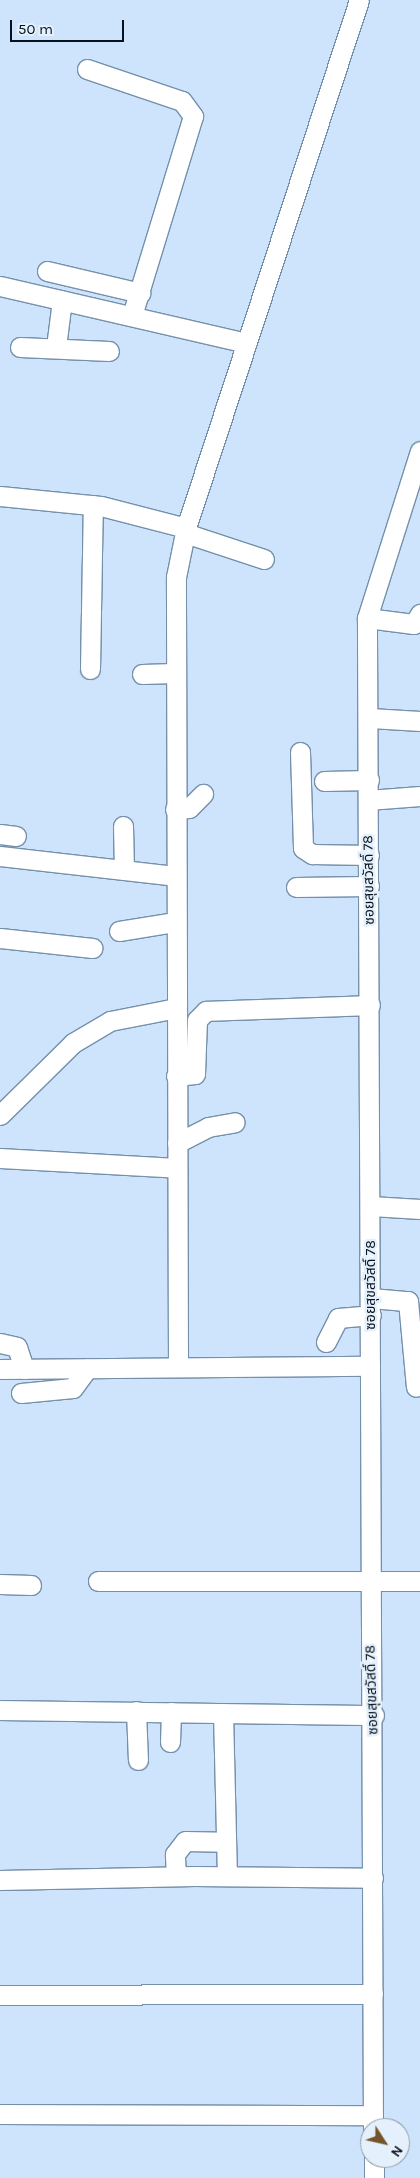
<!DOCTYPE html>
<meta charset="utf-8">
<style>
body{margin:0}
#map{position:relative;width:420px;height:2178px;overflow:hidden;background:#cde4fc;font-family:Karla,"Noto Sans Thai",sans-serif}
div>[style]{position:absolute}
.roads{filter:drop-shadow(1px 0 #7590ab) drop-shadow(-1px 0 #7590ab) drop-shadow(0 1px #7590ab) drop-shadow(0 -1px #7590ab)}
.minor>*{height:19px;margin:-9.5px;padding:0 9.5px;transform-origin:9.5px;border-radius:9.5px;background:#fff}
span{translate:-50% -50%;white-space:nowrap;text-align:center;line-height:1.15;-webkit-text-stroke:5px #e4f0fc;paint-order:stroke}
.street-label{font-size:14px;color:#08121c}
.north{position:absolute;left:360px;top:2118px;width:50px;height:50px;box-sizing:border-box;background:#e4f0fc;border:1px solid #8c97a2;border-radius:50%;rotate:125deg;font-size:14px;font-weight:700;line-height:20px;text-align:center;color:#08121c}
.north::after{content:'';display:block;margin:auto;width:18px;height:22px;background:#75532b;clip-path:polygon(50% 0,100% 100%,50% 72%,0 100%)}
.scale{position:absolute;left:10px;top:20px;width:114px;height:22px;box-sizing:border-box;border:2px solid #08121c;border-top:0;padding-left:6px;font-size:15px;line-height:18px;white-space:nowrap;color:#08121c;-webkit-text-stroke:4px #e4f0fc;paint-order:stroke}
</style>
<div id="map">
<div class="roads">
<div class="minor">
<i style="left:87px;top:69px;width:100px;rotate:18.6deg"></i>
<i style="left:182px;top:101px;width:19px;rotate:54deg"></i>
<i style="left:193px;top:116px;width:209px;rotate:107deg"></i>
<i style="left:47px;top:271px;width:96px;rotate:13.3deg"></i>
<i style="left:0;top:286px;width:253px;rotate:13deg"></i>
<i style="left:20px;top:347px;width:89px;rotate:2.6deg"></i>
<i style="left:56px;top:347px;width:47px;rotate:-82.7deg"></i>
<i style="left:0;top:496px;width:101px;rotate:5.7deg"></i>
<i style="left:101px;top:506px;width:88px;rotate:14.5deg"></i>
<i style="left:185px;top:533px;width:83px;rotate:18.2deg"></i>
<i style="left:367px;top:618px;width:47px;rotate:7.3deg"></i>
<i style="left:414px;top:624px;width:12px;rotate:-59deg"></i>
<i style="left:90px;top:669px;width:164px;rotate:-89deg"></i>
<i style="left:142px;top:674px;width:32px;rotate:-2deg"></i>
<i style="left:370px;top:718px;width:50px;rotate:3.4deg"></i>
<i style="left:300px;top:752px;width:96px;rotate:88.2deg"></i>
<i style="left:303px;top:848px;width:11px;rotate:34deg"></i>
<i style="left:312px;top:854px;width:57px;rotate:1deg"></i>
<i style="left:324px;top:781px;width:45px;rotate:-1.3deg"></i>
<i style="left:368px;top:800px;width:52px;rotate:-4.4deg"></i>
<i style="left:175px;top:809px;width:14px;rotate:-4deg"></i>
<i style="left:189px;top:808px;width:20px;rotate:-45deg"></i>
<i style="left:123px;top:826px;width:44px;rotate:88.7deg"></i>
<i style="left:0;top:834px;width:16px;rotate:7deg"></i>
<i style="left:0;top:856px;width:176px;rotate:6.5deg"></i>
<i style="left:296px;top:887px;width:73px;rotate:-0.8deg"></i>
<i style="left:119px;top:931px;width:57px;rotate:-9.1deg"></i>
<i style="left:0;top:938px;width:93px;rotate:6.2deg"></i>
<i style="left:176px;top:1076px;width:19px;rotate:-6deg"></i>
<i style="left:195px;top:1074px;width:54px;rotate:-87.9deg"></i>
<i style="left:197px;top:1020px;width:13px;rotate:-45deg"></i>
<i style="left:206px;top:1011px;width:164px;rotate:-2.1deg"></i>
<i style="left:0;top:1115px;width:103px;rotate:-44.6deg"></i>
<i style="left:73px;top:1043px;width:43px;rotate:-30.7deg"></i>
<i style="left:110px;top:1021px;width:67px;rotate:-11.1deg"></i>
<i style="left:177px;top:1143px;width:35px;rotate:-27deg"></i>
<i style="left:208px;top:1127px;width:27px;rotate:-10deg"></i>
<i style="left:0;top:1158px;width:177px;rotate:3.2deg"></i>
<i style="left:371px;top:1206px;width:49px;rotate:3.5deg"></i>
<i style="left:371px;top:1298px;width:37px;rotate:5deg"></i>
<i style="left:408px;top:1301px;width:86px;rotate:84.7deg"></i>
<i style="left:326px;top:1342px;width:27px;rotate:-63deg"></i>
<i style="left:338px;top:1318px;width:33px;rotate:-5deg"></i>
<i style="left:0;top:1343px;width:17px;rotate:13deg"></i>
<i style="left:17px;top:1347px;width:23px;rotate:72deg"></i>
<i style="left:178px;top:1367px;width:790px;rotate:-90.15deg"></i>
<i style="left:176px;top:577px;width:50px;rotate:-78.5deg"></i>
<i style="left:186px;top:528px;width:556px;rotate:-71.86deg"></i>
<i style="left:0;top:1369px;width:370px;rotate:-0.5deg"></i>
<i style="left:21px;top:1393px;width:52px;rotate:-5.5deg"></i>
<i style="left:73px;top:1388px;width:24px;rotate:-54deg"></i>
<i style="left:98px;top:1581px;width:322px"></i>
<i style="left:0;top:1584px;width:31px;rotate:2deg"></i>
<i style="left:0;top:1710px;width:374px;rotate:0.8deg"></i>
<i style="left:136px;top:1711px;width:49px;rotate:87.7deg"></i>
<i style="left:223px;top:1713px;width:163px;rotate:88.6deg"></i>
<i style="left:170px;top:1742px;width:30px;rotate:-88deg"></i>
<i style="left:176px;top:1876px;width:22px;rotate:-93deg"></i>
<i style="left:175px;top:1854px;width:16px;rotate:-52deg"></i>
<i style="left:185px;top:1841px;width:39px;rotate:1deg"></i>
<i style="left:0;top:1880px;width:194px;rotate:-1.2deg"></i>
<i style="left:194px;top:1876px;width:179px;rotate:0.6deg"></i>
<i style="left:0;top:1995px;width:373px;rotate:-0.2deg"></i>
<i style="left:0;top:2114px;width:373px;rotate:0.2deg"></i>
<i style="left:373px;top:2128px;width:1510px;rotate:-90.23deg"></i>
<i style="left:367px;top:618px;width:175px;rotate:-72.4deg"></i>
<i style="left:374px;top:2158px;width:20px;rotate:90deg"></i>
</div>
</div>
<div class="street-label">
<span style="left:369px;top:880px;rotate:-91deg">ซอยสุขสวัสดิ์ 78</span>
<span style="left:371px;top:1285px;rotate:-90deg">ซอยสุขสวัสดิ์ 78</span>
<span style="left:372px;top:1690px;rotate:-92deg">ซอยสุขสวัสดิ์ 78</span>
</div>
<div class="north">N</div>
<div class="scale">50 m</div>
</div>
